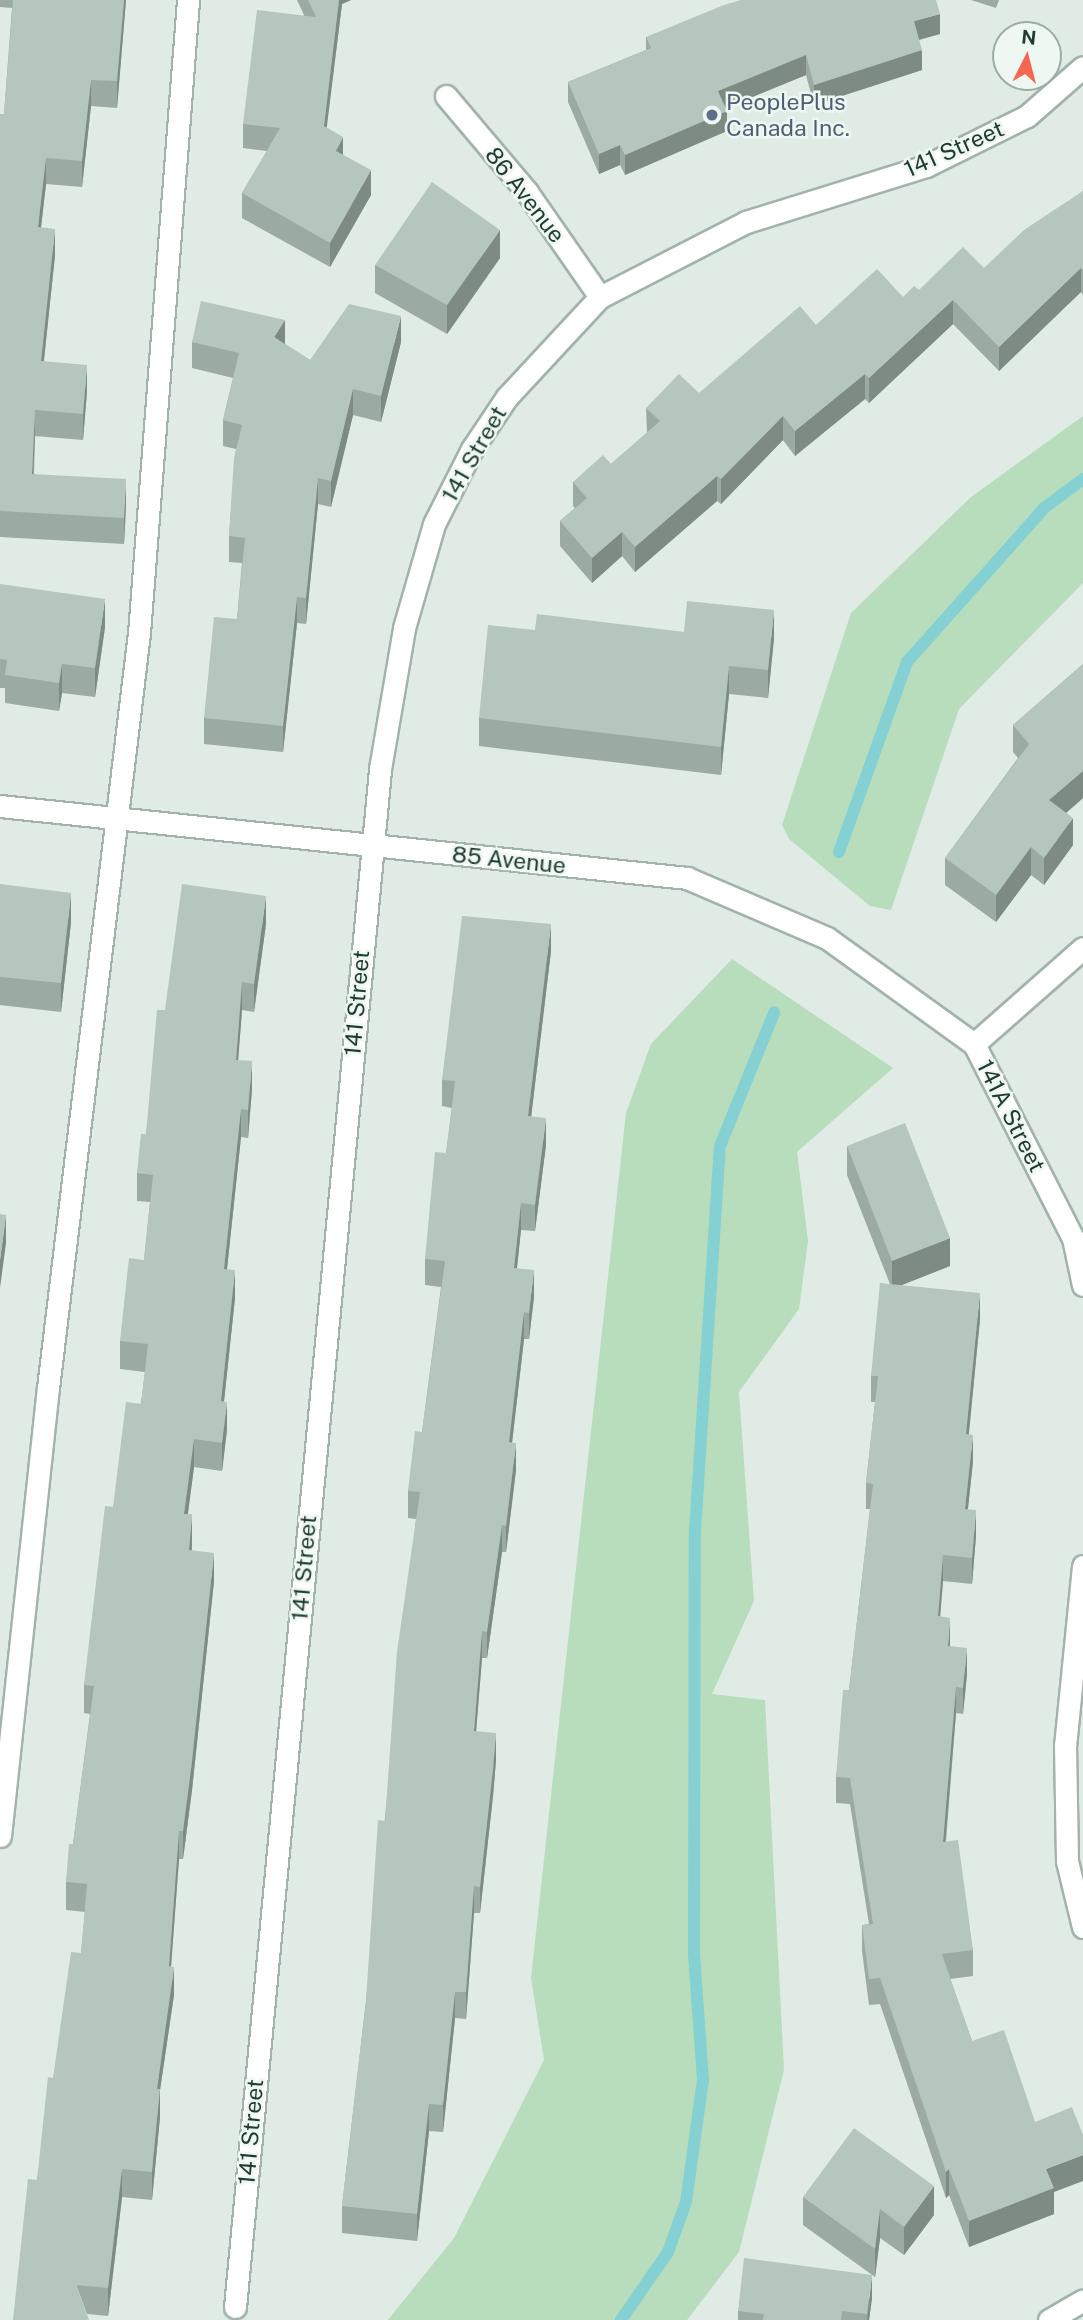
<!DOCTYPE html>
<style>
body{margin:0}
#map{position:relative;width:1083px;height:2320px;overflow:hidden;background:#dfebe4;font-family:"Public Sans",sans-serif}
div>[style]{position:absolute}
.green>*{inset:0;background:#b7ddbc}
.stream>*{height:12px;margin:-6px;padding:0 6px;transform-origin:6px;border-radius:6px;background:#84d0d3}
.roads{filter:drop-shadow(2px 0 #a2b3ab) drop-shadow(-2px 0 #a2b3ab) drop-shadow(0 2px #a2b3ab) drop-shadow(0 -2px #a2b3ab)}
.minor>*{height:21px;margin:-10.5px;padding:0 10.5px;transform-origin:10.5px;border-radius:10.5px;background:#fff}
.wall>*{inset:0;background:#9baaa3}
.shaded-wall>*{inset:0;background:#7e8b84}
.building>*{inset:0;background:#b4c6bd}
.dots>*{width:19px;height:19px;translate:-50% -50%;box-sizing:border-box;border:4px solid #eff7f2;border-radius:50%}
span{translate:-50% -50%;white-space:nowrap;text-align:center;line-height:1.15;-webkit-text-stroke:5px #eff7f2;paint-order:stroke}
.service-label{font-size:23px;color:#4e5e75}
.left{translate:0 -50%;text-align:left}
.street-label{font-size:23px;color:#1f3b31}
.north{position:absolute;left:992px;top:21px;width:70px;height:70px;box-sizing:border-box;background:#eff7f2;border:2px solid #9caca5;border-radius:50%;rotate:6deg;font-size:19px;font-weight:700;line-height:28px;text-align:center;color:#1f3b31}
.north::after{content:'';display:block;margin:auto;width:24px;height:32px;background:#f76651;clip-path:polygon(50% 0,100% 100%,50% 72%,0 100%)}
</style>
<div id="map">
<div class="green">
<i style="clip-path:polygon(1083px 416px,1083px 583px,959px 709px,891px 910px,870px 906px,789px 839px,782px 825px,851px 613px,971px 497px)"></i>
<i style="clip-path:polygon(732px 959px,893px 1068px,797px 1152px,808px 1241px,799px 1309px,739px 1392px,754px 1601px,712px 1694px,765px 1700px,784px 2070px,739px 2252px,687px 2320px,388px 2320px,454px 2238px,544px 2060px,531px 1978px,626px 1113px,651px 1044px)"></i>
</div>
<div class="stream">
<i style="left:839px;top:852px;width:202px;rotate:-70.3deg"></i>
<i style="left:907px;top:662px;width:206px;rotate:-48.3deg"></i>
<i style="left:1044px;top:508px;width:49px;rotate:-36.6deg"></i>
<i style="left:621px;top:2320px;width:83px;rotate:-55.3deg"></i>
<i style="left:668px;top:2252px;width:53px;rotate:-70.2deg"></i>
<i style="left:686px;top:2202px;width:123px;rotate:-82.1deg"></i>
<i style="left:703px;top:2080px;width:126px;rotate:-94.1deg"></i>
<i style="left:694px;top:1954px;width:423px;rotate:-89.9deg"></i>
<i style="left:695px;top:1531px;width:386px;rotate:-86.3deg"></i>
<i style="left:720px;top:1146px;width:144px;rotate:-67.9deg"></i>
</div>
<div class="roads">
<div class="minor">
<i style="left:446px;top:96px;width:126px;rotate:49.8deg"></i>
<i style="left:527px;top:192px;width:128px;rotate:55.2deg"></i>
<i style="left:0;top:806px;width:691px;rotate:5.98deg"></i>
<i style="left:687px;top:878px;width:152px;rotate:23.2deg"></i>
<i style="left:827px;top:938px;width:181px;rotate:35.8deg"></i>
<i style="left:1083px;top:948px;width:145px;rotate:138.6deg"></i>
<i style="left:974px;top:1044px;width:218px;rotate:63deg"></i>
<i style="left:1073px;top:1238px;width:48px;rotate:78deg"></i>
<i style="left:1083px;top:1566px;width:180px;rotate:95.7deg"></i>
<i style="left:1065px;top:1745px;width:116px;rotate:89deg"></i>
<i style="left:1067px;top:1861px;width:68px;rotate:76.4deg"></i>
<i style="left:0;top:1836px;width:451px;rotate:-83.9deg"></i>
<i style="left:48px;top:1388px;width:760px;rotate:-83.13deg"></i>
<i style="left:139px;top:633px;width:635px;rotate:-85.57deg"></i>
<i style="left:235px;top:2307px;width:1545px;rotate:-84.61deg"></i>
<i style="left:380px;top:769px;width:143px;rotate:-80.3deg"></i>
<i style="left:404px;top:628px;width:108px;rotate:-73.9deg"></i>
<i style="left:434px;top:524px;width:84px;rotate:-63.1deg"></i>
<i style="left:472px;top:449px;width:63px;rotate:-56.1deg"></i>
<i style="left:507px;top:397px;width:137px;rotate:-47.1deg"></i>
<i style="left:600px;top:297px;width:164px;rotate:-27.2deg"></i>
<i style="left:746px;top:222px;width:189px;rotate:-17.3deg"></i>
<i style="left:926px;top:166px;width:113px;rotate:-26.3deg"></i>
<i style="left:1027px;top:116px;width:74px;rotate:-41.2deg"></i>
<i style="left:1049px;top:2320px;width:39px;rotate:-30deg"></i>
</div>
</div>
<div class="wall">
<i style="clip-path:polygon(0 0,126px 0,117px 108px,91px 106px,82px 187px,46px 184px,41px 227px,55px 255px,44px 361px,87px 391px,83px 440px,35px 436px,34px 474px,126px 505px,124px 544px,0 537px,0 114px,4px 114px,12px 8px,0 7px)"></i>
<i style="clip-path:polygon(297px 0,351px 0,342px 4px,326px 128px,343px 155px,371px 195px,330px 267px,242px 218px,242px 193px,267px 151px,243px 148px,243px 124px,304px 15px)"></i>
<i style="clip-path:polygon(971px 0,999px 0,996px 8px)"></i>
<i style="clip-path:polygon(940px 34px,919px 40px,922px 70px,814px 105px,806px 75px,725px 108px,727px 131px,625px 175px,620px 165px,599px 174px,568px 102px,568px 82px,646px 50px,646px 37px)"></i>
<i style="clip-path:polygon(1083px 191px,1083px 295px,1081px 292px,999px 371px,953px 324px,869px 403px,865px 399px,795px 456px,783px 440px,721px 504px,717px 501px,635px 572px,622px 556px,592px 583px,560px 546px,560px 521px,575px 508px,573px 506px,573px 482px,611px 464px,647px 433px,646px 408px,699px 393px,816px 325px,903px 297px,919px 290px,984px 268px)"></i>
<i style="clip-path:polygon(500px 258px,447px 334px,375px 293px,375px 265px)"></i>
<i style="clip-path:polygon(192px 342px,285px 344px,310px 360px,401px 342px,381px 422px,353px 415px,331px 507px,318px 504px,306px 624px,297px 623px,283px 752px,204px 744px,204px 718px,237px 619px,242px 563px,229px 562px,229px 536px,236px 449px,223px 446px,223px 420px,233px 378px,192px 368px)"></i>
<i style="clip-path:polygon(0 584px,105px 627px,95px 697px,62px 693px,59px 711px,5px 703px,5px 688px,0 688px)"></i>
<i style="clip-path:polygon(535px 630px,684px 632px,774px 638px,768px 698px,729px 694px,721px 775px,479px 746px,479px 718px)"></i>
<i style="clip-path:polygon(1083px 664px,1083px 798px,1066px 813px,1073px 845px,1044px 885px,1031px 875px,996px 922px,945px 885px,945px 858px,1018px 758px,1013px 752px,1013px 725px)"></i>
<i style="clip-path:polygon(0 884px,71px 922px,61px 1012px,0 1005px)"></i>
<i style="clip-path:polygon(266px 924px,254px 1012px,242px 1010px,238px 1060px,252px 1089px,248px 1138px,241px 1137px,227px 1269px,235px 1298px,224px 1402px,227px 1430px,222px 1471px,194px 1467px,188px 1514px,192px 1542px,192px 1551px,214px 1581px,192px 1790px,183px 1859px,179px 1859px,171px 1966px,174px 1995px,160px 2090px,160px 2117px,152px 2200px,122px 2197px,108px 2316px,87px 2314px,37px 2180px,53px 2078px,81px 1953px,85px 1912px,66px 1910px,66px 1882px,73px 1844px,90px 1714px,84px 1713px,84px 1685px,113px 1507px,141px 1404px,145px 1372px,120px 1369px,120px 1341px,144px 1260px,150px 1202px,137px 1201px,137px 1173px,146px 1134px,165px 1010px)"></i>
<i style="clip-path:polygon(551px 951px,531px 1117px,546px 1145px,535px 1231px,521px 1230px,517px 1268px,534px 1297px,529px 1339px,524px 1339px,512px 1443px,516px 1470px,506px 1552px,502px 1552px,487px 1658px,482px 1658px,476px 1731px,496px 1760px,493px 1796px,480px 1913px,474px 1913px,466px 2019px,455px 2018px,443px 2132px,429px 2131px,417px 2241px,342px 2233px,342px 2206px,366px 2001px,416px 1519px,408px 1518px,408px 1491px,422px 1432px,441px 1287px,425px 1285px,425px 1259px,446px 1153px,452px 1108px,442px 1106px,442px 1080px)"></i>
<i style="clip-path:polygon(847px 1146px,950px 1266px,901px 1285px,980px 1319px,969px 1434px,973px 1461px,968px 1509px,976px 1536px,972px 1584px,943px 1581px,940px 1617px,950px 1646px,967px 1674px,963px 1714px,956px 1713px,946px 1842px,973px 1950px,973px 1976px,950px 1979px,972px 2041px,1054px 2192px,1054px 2214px,969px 2247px,949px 2195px,946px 2198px,880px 2004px,869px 2005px,862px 1951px,862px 1925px,869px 1924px,850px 1804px,836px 1803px,836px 1777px,849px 1690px,870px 1509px,866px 1509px,866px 1483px,875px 1402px,871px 1402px,871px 1376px,890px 1284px,847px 1175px)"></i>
<i style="clip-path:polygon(803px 2197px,934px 2215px,904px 2255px,880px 2238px,875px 2277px,803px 2225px)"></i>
<i style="clip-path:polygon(872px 2298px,869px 2320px,738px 2320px,738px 2311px)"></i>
</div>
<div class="shaded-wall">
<i style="clip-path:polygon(124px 0,126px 0,117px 108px,117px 81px)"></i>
<i style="clip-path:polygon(339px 0,351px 0,342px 4px,324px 150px,324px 126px)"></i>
<i style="clip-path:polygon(940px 14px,940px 34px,914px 41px,914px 21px)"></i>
<i style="clip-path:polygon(922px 50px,922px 70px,814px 105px,814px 85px)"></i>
<i style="clip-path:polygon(806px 55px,806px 75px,718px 111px,718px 91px)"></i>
<i style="clip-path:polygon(91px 80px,91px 106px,82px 187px,82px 161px)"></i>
<i style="clip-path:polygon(727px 111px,727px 131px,625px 175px,625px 155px)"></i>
<i style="clip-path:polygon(343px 137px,343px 162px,336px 151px)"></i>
<i style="clip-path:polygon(620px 145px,620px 165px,599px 174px,599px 154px)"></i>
<i style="clip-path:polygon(46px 158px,46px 184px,38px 253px,38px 227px)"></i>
<i style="clip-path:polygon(371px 170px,371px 195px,330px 267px,330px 243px)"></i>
<i style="clip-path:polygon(55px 229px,55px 255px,41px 387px,41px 361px)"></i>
<i style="clip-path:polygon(500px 230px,500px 258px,447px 334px,447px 305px)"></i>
<i style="clip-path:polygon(1081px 268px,1081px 292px,999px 371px,999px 347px)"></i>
<i style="clip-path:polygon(953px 300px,953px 324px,869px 403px,869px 378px)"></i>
<i style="clip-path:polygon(401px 316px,401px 342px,381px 422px,381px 396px)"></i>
<i style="clip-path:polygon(285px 320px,285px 346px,274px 337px)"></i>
<i style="clip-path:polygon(87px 365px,87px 391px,83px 440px,83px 414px)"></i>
<i style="clip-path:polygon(865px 374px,865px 399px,795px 456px,795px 431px)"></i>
<i style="clip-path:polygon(353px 389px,353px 415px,331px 507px,331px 481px)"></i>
<i style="clip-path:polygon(35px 410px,35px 436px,32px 500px,32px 474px)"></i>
<i style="clip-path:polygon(783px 416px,783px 440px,721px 504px,721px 479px)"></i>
<i style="clip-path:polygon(717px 476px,717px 501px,635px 572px,635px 547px)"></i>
<i style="clip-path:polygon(318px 478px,318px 504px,306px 624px,306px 598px)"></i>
<i style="clip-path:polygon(126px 479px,126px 505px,124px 544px,124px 518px)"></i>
<i style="clip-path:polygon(622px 532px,622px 556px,592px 583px,592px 558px)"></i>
<i style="clip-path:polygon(297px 597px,297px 623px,283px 752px,283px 726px)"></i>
<i style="clip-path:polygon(105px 599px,105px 627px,95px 697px,95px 668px)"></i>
<i style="clip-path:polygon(774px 610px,774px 638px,768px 698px,768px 670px)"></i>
<i style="clip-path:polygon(62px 664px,62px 693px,59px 711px,59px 683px)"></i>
<i style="clip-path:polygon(729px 666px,729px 694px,721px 775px,721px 747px)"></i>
<i style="clip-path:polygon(1083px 771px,1083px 798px,1049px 828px,1049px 800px)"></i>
<i style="clip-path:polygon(1073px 818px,1073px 845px,1044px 885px,1044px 858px)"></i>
<i style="clip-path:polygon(1031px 847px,1031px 875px,996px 922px,996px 895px)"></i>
<i style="clip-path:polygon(71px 893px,71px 922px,61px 1012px,61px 983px)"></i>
<i style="clip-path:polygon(266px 896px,266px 924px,254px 1012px,254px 984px)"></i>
<i style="clip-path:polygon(551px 924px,551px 951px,528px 1143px,528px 1116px)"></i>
<i style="clip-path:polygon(242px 982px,242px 1010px,236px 1088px,236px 1060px)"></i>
<i style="clip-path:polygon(252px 1061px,252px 1089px,248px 1138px,248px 1110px)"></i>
<i style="clip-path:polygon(241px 1109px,241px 1137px,224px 1297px,224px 1269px)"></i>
<i style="clip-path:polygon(546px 1118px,546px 1145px,535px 1231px,535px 1205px)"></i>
<i style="clip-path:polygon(521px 1203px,521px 1230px,514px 1295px,514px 1268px)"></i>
<i style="clip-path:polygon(6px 1215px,6px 1243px,0 1288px,0 1260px)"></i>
<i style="clip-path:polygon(950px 1238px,950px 1266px,892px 1289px,892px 1261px)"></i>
<i style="clip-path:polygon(235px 1270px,235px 1298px,221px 1429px,221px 1401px)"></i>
<i style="clip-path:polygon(534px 1270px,534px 1297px,529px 1339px,529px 1313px)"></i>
<i style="clip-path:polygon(980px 1293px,980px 1319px,966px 1460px,966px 1434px)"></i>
<i style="clip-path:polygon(524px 1312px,524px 1339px,509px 1469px,509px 1442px)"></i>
<i style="clip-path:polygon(227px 1402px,227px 1430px,222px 1471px,222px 1443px)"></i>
<i style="clip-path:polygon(973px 1435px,973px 1461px,965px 1535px,965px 1509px)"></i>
<i style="clip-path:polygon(194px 1439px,194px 1467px,184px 1542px,184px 1514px)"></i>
<i style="clip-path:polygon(516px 1443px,516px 1470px,506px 1552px,506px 1526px)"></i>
<i style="clip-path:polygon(976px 1510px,976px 1536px,972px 1584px,972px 1558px)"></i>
<i style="clip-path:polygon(192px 1514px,192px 1542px,189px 1578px,189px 1550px)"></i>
<i style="clip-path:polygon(502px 1525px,502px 1552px,487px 1658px,487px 1632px)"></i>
<i style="clip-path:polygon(214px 1553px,214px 1581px,192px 1790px,183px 1859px,183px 1831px)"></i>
<i style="clip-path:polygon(943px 1555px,943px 1581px,938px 1642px,938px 1616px)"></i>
<i style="clip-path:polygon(950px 1618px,950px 1644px,948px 1672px,948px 1646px)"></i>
<i style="clip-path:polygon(482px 1631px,482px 1658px,474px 1758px,474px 1731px)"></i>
<i style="clip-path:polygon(967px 1648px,967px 1674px,963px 1714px,963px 1688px)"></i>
<i style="clip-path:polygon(956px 1687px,956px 1713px,943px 1868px,943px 1842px)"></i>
<i style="clip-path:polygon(496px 1733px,496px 1760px,493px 1796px,480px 1913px,480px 1887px)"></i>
<i style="clip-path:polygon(179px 1831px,179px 1859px,169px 1994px,169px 1966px)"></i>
<i style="clip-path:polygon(474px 1886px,474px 1913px,466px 2019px,466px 1992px)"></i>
<i style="clip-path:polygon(174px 1967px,174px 1995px,160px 2090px,160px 2117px,152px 2200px,152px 2172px,157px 2089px)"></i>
<i style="clip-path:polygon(455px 1992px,455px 2018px,443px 2132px,443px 2105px)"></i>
<i style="clip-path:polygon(429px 2104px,429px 2131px,417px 2241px,417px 2214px)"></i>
<i style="clip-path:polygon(1083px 2155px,1083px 2181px,1054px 2192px,1054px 2214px,969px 2247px,969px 2221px,1046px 2169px)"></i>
<i style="clip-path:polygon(122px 2169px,122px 2197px,108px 2316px,108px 2288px)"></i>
<i style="clip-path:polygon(949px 2169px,949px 2195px,946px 2198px,946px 2172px)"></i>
<i style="clip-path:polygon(934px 2186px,934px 2215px,904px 2255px,904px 2227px)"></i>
<i style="clip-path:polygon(880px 2209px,880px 2238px,875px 2277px,875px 2249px)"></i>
<i style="clip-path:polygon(872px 2275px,872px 2298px,869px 2320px,867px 2320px)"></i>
</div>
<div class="building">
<i style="clip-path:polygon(13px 0,124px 0,117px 81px,91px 80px,82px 161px,46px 158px,38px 227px,55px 229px,41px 361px,87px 365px,83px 414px,35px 410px,32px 474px,126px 479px,124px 518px,0 511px,0 114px,4px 114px)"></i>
<i style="clip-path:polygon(308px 0,339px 0,324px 126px,343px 137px,336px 151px,371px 170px,330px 243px,242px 193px,280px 128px,243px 124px,257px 10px,316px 17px)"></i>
<i style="clip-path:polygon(741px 0,936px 0,940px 14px,914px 21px,922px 50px,814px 85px,806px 55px,718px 91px,727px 111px,625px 155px,620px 145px,599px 154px,568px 82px,651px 48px,646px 37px,724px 5px)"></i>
<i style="clip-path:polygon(432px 182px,500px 230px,447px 305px,375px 265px)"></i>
<i style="clip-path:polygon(1083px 191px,1083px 270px,1081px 268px,999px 347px,953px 300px,869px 378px,865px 374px,795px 431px,783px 416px,721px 479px,717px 476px,635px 547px,622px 532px,592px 558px,560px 521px,587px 498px,573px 482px,603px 455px,611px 464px,660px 421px,646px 408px,679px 374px,699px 393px,800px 306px,816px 325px,877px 269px,903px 297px,914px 286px,919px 290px,963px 247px,984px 268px,1024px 230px)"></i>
<i style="clip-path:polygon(201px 301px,285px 320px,274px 337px,310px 360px,349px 304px,401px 316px,381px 396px,353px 389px,331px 481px,318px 478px,306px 598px,297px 597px,283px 726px,204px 718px,214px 617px,237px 619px,245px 538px,229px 536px,234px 458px,242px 425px,223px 420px,239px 353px,192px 342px)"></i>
<i style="clip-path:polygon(0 584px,105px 599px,95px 668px,62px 664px,59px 683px,5px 675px,7px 660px,0 659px)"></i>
<i style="clip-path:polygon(687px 601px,774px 610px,768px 670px,729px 666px,721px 747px,479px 718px,488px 625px,535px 630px,537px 614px,684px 632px)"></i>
<i style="clip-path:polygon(1083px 664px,1083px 771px,1049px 800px,1073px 818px,1044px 858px,1031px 847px,996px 895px,945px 858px,1029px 744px,1013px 725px)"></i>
<i style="clip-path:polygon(0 884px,71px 893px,61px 983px,0 977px)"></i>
<i style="clip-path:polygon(182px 884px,266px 896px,254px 984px,242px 982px,236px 1060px,252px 1061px,248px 1110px,241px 1109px,224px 1269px,235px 1270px,221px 1401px,227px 1402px,222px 1443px,194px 1439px,184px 1514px,192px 1514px,189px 1550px,214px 1553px,192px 1762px,183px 1831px,179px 1831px,169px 1966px,174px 1967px,157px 2089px,160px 2089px,152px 2172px,122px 2169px,108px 2288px,76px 2285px,89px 2320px,13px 2320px,28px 2179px,37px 2180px,48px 2077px,53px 2078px,71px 1952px,81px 1953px,87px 1884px,66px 1882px,69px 1844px,73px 1844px,94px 1686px,84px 1685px,105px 1506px,113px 1507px,126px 1402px,141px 1404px,148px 1344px,120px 1341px,129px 1258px,144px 1260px,153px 1175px,137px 1173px,141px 1134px,146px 1134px,157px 1010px,165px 1010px)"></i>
<i style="clip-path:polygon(462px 916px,551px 924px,528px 1116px,546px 1118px,535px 1205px,521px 1203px,514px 1268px,534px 1270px,529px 1313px,524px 1312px,509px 1442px,516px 1443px,506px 1526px,502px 1525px,487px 1632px,482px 1631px,474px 1731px,496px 1733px,493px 1770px,480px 1887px,474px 1886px,466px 1992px,455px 1992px,443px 2105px,429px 2104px,417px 2214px,342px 2206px,366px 2001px,378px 1820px,385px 1821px,397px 1652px,420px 1492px,408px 1491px,415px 1431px,422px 1432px,445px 1261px,425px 1259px,435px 1152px,446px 1153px,455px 1081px,442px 1080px)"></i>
<i style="clip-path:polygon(905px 1123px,950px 1238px,892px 1261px,847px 1146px)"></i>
<i style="clip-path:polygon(0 1214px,6px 1215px,0 1260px)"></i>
<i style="clip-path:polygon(880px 1283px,980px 1293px,966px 1434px,973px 1435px,965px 1509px,976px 1510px,972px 1558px,943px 1555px,938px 1616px,950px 1618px,948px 1646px,967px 1648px,963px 1688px,956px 1687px,943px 1842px,958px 1840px,973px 1950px,942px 1954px,972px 2041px,1004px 2030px,1035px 2122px,1072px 2107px,1083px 2135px,1083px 2155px,1046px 2169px,1054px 2188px,969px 2221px,949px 2169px,946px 2172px,880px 1978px,869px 1979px,862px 1925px,873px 1924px,850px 1778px,836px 1777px,843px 1690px,849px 1690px,873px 1484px,866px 1483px,878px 1376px,871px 1376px)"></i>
<i style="clip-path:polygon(854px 2128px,934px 2186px,904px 2227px,880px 2209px,875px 2249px,803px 2197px)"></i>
<i style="clip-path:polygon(744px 2258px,872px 2275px,867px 2314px,842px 2311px,841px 2320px,763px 2320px,764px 2314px,738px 2311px)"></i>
</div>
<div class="dots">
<i style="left:712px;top:115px;background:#5c6f8a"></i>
</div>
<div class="service-label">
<span class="left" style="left:726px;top:115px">PeoplePlus<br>Canada Inc.</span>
</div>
<div class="street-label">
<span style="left:954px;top:149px;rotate:-24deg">141 Street</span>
<span style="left:525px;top:195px;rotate:52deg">86 Avenue</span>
<span style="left:474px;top:454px;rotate:-60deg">141 Street</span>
<span style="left:509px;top:860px;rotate:6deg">85 Avenue</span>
<span style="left:357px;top:1003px;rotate:-85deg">141 Street</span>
<span style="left:1011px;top:1116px;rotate:63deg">141A Street</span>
<span style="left:304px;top:1568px;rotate:-85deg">141 Street</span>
<span style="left:251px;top:2132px;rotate:-85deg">141 Street</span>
</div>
<div class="north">N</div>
</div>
